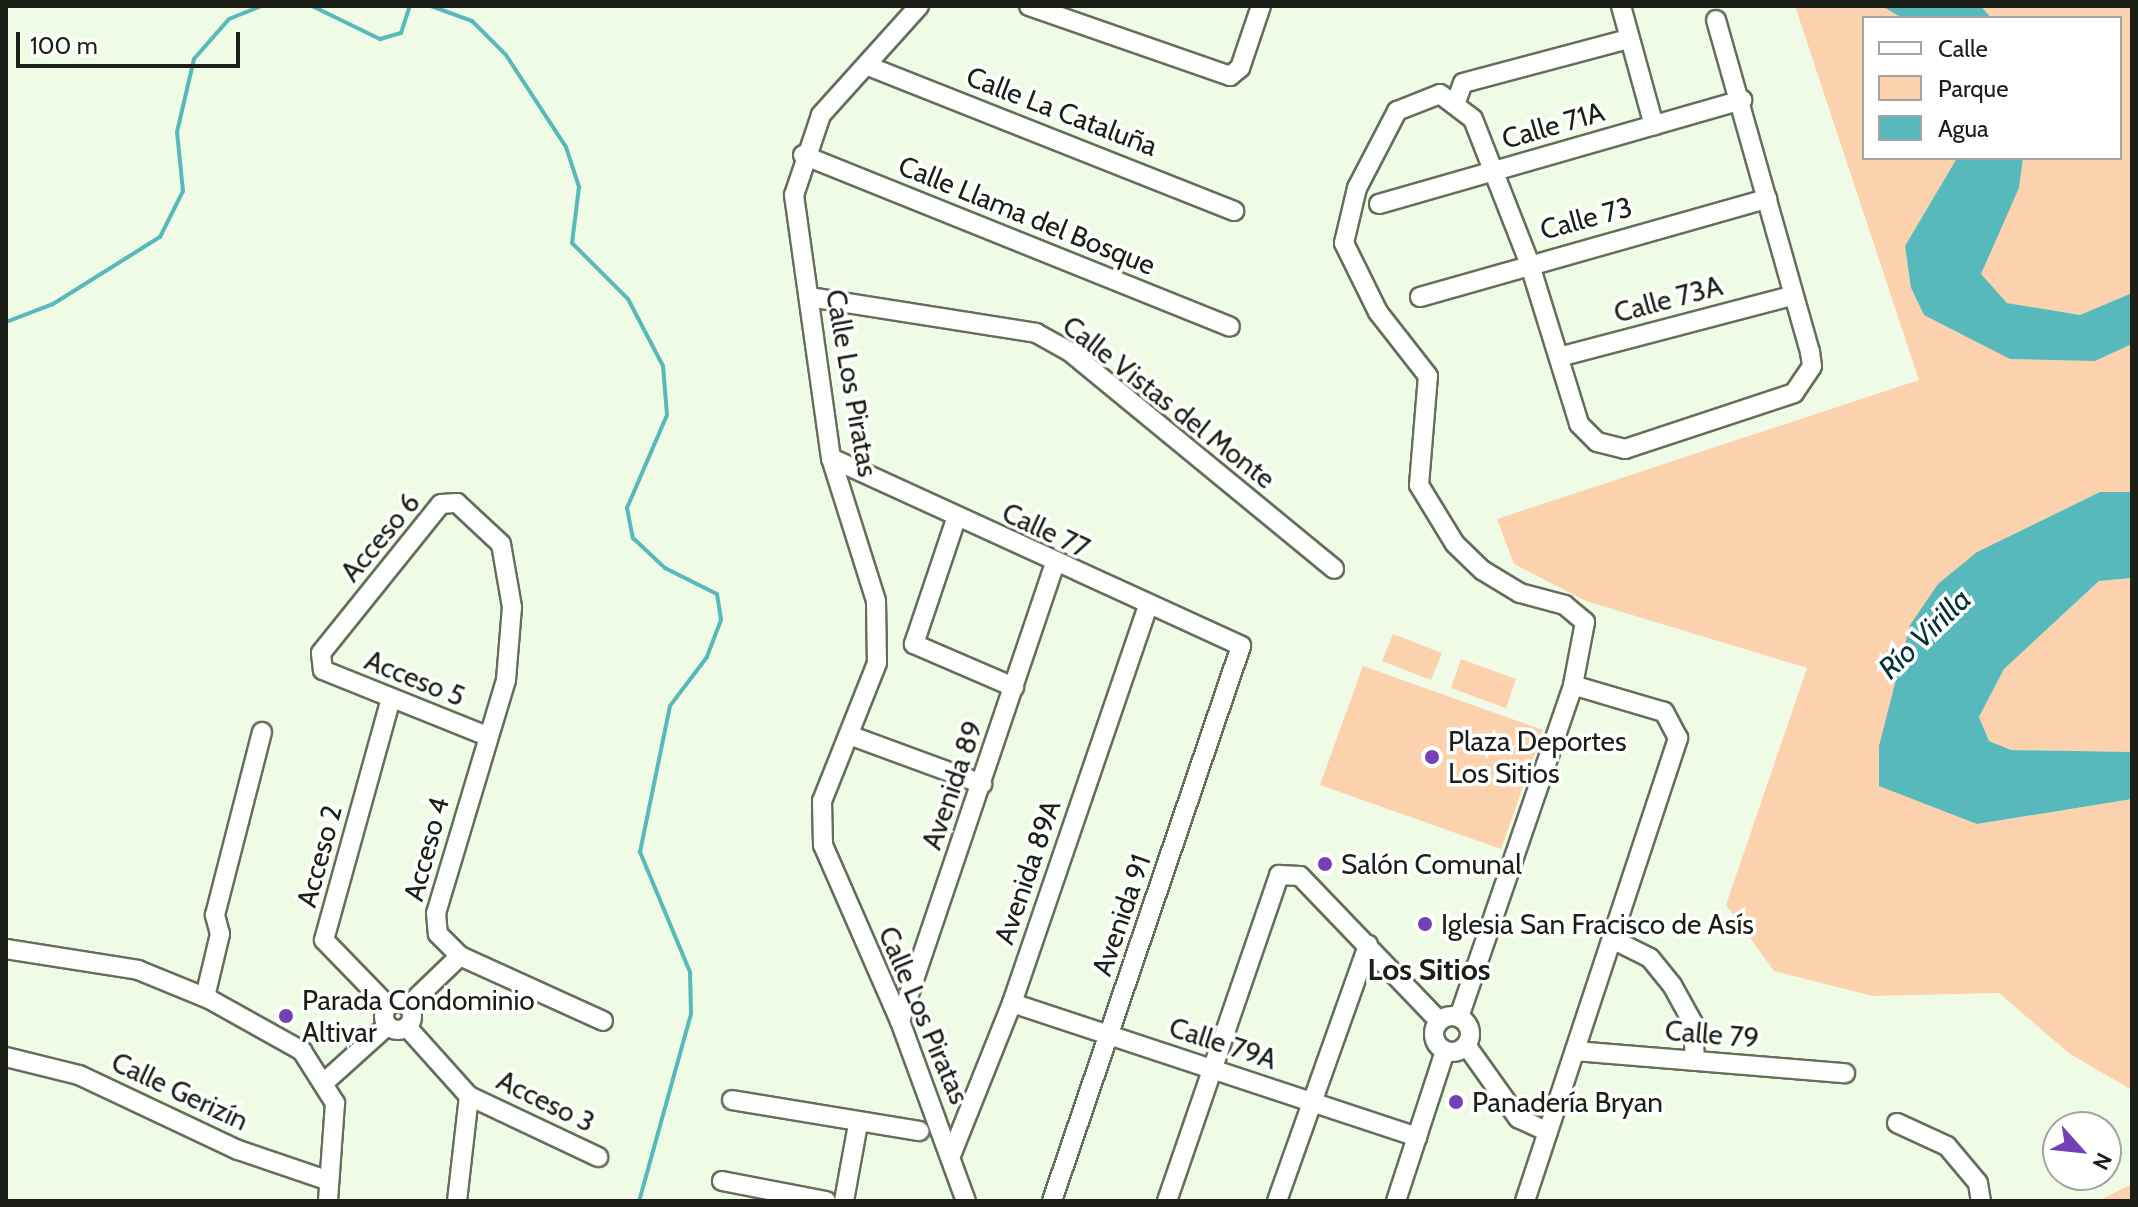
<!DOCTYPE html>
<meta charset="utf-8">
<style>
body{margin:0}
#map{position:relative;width:2138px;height:1207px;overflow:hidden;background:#effbe4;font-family:Cabin,sans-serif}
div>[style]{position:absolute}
.green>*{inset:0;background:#fcd2ae}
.water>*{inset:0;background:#57b9bc}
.stream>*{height:4px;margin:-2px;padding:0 2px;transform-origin:2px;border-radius:2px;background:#57b9bc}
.roads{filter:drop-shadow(2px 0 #646f5b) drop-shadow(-2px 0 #646f5b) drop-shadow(0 2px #646f5b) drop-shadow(0 -2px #646f5b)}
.minor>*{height:18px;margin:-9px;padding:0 9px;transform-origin:9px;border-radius:9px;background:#fff}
.minor>.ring{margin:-9px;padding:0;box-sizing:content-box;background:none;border:18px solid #fff;border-radius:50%}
.dots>*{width:22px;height:22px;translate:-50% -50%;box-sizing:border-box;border:4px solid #fff;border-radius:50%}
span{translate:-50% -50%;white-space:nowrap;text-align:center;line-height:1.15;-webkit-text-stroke:7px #fff;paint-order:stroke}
.street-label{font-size:28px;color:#1b1f17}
.poi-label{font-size:28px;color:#1b1f17}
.left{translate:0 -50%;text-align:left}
.water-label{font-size:30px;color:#013234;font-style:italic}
.neighbourhood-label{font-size:30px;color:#1b1f17;font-weight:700}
.frame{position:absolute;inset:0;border:8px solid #1b1f17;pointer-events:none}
.legend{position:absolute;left:1862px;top:16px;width:260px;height:144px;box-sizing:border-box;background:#fff;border:2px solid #a4a5a2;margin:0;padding:10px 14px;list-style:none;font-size:24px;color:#1b1f17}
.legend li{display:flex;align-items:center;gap:16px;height:40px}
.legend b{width:40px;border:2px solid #a4a5a2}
.north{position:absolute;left:2042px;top:1111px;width:80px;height:80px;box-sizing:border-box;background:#fff;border:2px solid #a4a5a2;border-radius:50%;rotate:117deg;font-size:22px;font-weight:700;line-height:32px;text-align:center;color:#1b1f17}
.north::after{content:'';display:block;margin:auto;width:28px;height:36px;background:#7340b7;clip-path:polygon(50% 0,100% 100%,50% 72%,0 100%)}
.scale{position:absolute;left:16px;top:32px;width:224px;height:36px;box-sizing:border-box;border:4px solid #1b1f17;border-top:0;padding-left:10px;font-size:24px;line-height:28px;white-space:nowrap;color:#1b1f17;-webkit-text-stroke:6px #fff;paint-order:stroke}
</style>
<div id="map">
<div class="green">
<i style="clip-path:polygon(1795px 6px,1882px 6px,1902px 18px,1864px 18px,1864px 158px,1957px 158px,1905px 246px,1911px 288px,1924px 315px,2095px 361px,2132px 344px,2132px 492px,2100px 492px,1977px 552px,1910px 625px,1879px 785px,1977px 824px,2132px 799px,2132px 1090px,2070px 1054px,1999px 993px,1873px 996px,1774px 971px,1726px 905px,1807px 668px,1586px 601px,1514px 564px,1497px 519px,1919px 380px)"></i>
<i style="clip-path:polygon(1981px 6px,2132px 6px,2132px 293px,2080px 315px,2007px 303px,1980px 274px,2019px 188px,2023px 158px,2120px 158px,2120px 18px,1991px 18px)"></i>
<i style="clip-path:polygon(2132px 578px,2132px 752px,2011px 750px,1989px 741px,1979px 717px,2004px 669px,2099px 581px)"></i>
<i style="clip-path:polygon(1393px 634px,1442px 653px,1431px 680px,1382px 661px)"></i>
<i style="clip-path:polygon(1461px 659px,1516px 679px,1506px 708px,1451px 688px)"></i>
<i style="clip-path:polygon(1363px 666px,1543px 730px,1501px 849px,1320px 785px)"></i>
<i style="clip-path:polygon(2132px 1184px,2132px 1201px,2098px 1201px)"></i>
</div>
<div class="water">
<i style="clip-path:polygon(1882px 6px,1981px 6px,1991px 18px,1902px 18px)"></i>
<i style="clip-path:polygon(1957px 158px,2023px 158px,2019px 188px,1981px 274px,2007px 303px,2080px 315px,2132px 293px,2132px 344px,2095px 361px,2010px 359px,1924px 315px,1911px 288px,1905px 246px)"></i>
<i style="clip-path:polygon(2100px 492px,2132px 492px,2132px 578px,2099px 581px,2004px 669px,1979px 717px,1989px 741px,2011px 750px,2132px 752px,2132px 799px,1977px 824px,1879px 786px,1879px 746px,1910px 625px,1938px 584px,1977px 552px)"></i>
</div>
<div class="stream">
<i style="left:312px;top:6px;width:76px;rotate:25.9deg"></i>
<i style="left:380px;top:39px;width:22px;rotate:-16deg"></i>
<i style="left:401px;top:33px;width:28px;rotate:-72deg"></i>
<i style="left:431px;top:6px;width:44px;rotate:20.1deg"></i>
<i style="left:472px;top:21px;width:48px;rotate:45deg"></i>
<i style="left:506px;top:55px;width:110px;rotate:56.9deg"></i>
<i style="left:566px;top:147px;width:42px;rotate:72deg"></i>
<i style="left:579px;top:187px;width:56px;rotate:97.1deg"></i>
<i style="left:572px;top:243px;width:79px;rotate:45deg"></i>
<i style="left:628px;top:299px;width:76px;rotate:62.4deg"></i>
<i style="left:663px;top:366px;width:49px;rotate:85.3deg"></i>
<i style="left:667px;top:415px;width:101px;rotate:113.3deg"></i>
<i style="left:627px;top:508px;width:31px;rotate:79deg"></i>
<i style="left:633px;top:538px;width:44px;rotate:43.2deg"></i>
<i style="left:665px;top:568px;width:58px;rotate:26.6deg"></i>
<i style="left:717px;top:594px;width:26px;rotate:81deg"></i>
<i style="left:721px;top:620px;width:40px;rotate:111deg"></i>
<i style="left:707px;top:657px;width:61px;rotate:127.1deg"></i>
<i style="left:670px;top:706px;width:149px;rotate:101.6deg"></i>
<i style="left:640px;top:852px;width:130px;rotate:67.4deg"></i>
<i style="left:690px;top:972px;width:42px;rotate:88.6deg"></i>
<i style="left:691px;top:1014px;width:194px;rotate:105.5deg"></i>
<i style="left:6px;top:322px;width:50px;rotate:-21deg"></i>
<i style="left:53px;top:304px;width:126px;rotate:-32.1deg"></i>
<i style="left:160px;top:237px;width:51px;rotate:-63.4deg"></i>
<i style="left:183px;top:191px;width:59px;rotate:-95.8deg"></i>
<i style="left:177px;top:132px;width:75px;rotate:-76.9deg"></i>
<i style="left:194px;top:59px;width:53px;rotate:-48.8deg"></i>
<i style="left:229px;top:19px;width:35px;rotate:-22deg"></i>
</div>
<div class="roads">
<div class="minor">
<i style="left:919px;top:6px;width:147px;rotate:132deg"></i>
<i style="left:821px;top:115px;width:84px;rotate:108.6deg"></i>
<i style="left:794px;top:195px;width:266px;rotate:82deg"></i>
<i style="left:831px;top:458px;width:150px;rotate:72.5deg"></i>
<i style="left:876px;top:601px;width:62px;rotate:89.1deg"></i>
<i style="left:877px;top:663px;width:149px;rotate:111.7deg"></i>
<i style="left:822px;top:801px;width:44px;rotate:88.7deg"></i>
<i style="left:823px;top:845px;width:192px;rotate:66.4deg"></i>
<i style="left:900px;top:1021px;width:192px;rotate:69.9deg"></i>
<i style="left:1029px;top:6px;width:213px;rotate:19.2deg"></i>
<i style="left:1230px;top:76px;width:13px;rotate:-39deg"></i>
<i style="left:1240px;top:68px;width:65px;rotate:-71.3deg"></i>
<i style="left:1621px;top:6px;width:124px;rotate:74.6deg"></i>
<i style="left:868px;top:66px;width:394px;rotate:21.6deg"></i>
<i style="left:1456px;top:102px;width:20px;rotate:-70deg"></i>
<i style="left:1463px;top:83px;width:171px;rotate:-14.9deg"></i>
<i style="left:803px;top:155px;width:460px;rotate:21.9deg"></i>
<i style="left:1379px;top:204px;width:378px;rotate:-16deg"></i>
<i style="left:809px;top:297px;width:230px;rotate:9deg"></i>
<i style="left:1036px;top:333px;width:38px;rotate:29deg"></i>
<i style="left:1069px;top:351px;width:343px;rotate:39.4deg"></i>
<i style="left:1420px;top:297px;width:361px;rotate:-15.8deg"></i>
<i style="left:1559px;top:357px;width:240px;rotate:-14.7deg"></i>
<i style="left:831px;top:458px;width:451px;rotate:24.6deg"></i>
<i style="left:1241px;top:646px;width:586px;rotate:108.81deg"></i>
<i style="left:956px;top:519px;width:132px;rotate:108.6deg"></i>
<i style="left:914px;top:644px;width:109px;rotate:23.3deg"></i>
<i style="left:849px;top:735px;width:142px;rotate:20.2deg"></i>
<i style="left:487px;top:736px;width:177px;rotate:-158.1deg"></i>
<i style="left:323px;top:670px;width:17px;rotate:-97deg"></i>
<i style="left:321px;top:653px;width:191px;rotate:-51.2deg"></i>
<i style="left:441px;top:504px;width:16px;rotate:-4deg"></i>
<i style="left:457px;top:503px;width:60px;rotate:43deg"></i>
<i style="left:501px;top:544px;width:64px;rotate:80.1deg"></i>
<i style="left:512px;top:607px;width:73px;rotate:94.7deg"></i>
<i style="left:506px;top:680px;width:243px;rotate:106.7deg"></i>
<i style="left:436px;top:913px;width:21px;rotate:85deg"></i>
<i style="left:438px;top:934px;width:31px;rotate:45deg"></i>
<i style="left:460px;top:956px;width:157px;rotate:24.4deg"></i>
<i style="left:1612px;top:939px;width:42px;rotate:26.6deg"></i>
<i style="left:1650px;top:958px;width:35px;rotate:51deg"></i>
<i style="left:1672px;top:985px;width:43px;rotate:61.1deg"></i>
<i style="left:1693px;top:1023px;width:38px;rotate:87deg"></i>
<i style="left:6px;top:949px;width:134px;rotate:9deg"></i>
<i style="left:138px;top:970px;width:77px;rotate:22.2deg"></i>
<i style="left:209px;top:999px;width:107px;rotate:29.2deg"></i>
<i style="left:302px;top:1051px;width:62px;rotate:57.6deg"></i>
<i style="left:335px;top:1103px;width:98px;rotate:94.1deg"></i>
<i style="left:205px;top:997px;width:65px;rotate:-76.6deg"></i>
<i style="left:220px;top:934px;width:20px;rotate:-105deg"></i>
<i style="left:215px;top:915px;width:189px;rotate:-75.6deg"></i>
<i class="ring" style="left:384px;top:1002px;width:10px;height:10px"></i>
<i style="left:1012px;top:1003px;width:427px;rotate:18.3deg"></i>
<i style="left:388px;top:1006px;width:92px;rotate:-134.1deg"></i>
<i style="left:324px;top:940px;width:250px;rotate:-74.5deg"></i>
<i style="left:408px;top:1006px;width:72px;rotate:-43.9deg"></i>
<i class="ring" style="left:1434px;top:1016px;width:18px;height:18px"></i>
<i style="left:1459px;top:1017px;width:351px;rotate:-71deg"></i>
<i style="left:1573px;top:685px;width:64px;rotate:-79.2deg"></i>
<i style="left:1585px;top:622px;width:26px;rotate:-140deg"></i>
<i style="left:1565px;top:605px;width:47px;rotate:-165.1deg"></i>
<i style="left:1520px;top:593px;width:44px;rotate:-148.8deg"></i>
<i style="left:1482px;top:570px;width:37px;rotate:-136deg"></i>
<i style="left:1455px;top:544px;width:69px;rotate:-121.4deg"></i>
<i style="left:1419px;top:485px;width:109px;rotate:-85.3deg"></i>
<i style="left:1428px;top:376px;width:81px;rotate:-128deg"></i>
<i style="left:1378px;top:312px;width:77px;rotate:-116.2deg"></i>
<i style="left:1344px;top:243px;width:57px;rotate:-76.7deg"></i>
<i style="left:1357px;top:188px;width:87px;rotate:-62.5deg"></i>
<i style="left:1397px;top:111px;width:46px;rotate:-21.6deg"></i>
<i style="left:1440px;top:94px;width:41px;rotate:37.1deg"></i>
<i style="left:1473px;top:119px;width:154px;rotate:68.6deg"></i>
<i style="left:1529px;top:262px;width:170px;rotate:72.8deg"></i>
<i style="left:1579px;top:424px;width:25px;rotate:45deg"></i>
<i style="left:1597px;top:442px;width:29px;rotate:14deg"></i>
<i style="left:1625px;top:449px;width:178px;rotate:-18.3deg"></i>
<i style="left:1794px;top:393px;width:32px;rotate:-56deg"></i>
<i style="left:1812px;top:366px;width:14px;rotate:-98deg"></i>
<i style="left:1810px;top:352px;width:345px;rotate:-105.8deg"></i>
<i style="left:900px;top:1021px;width:480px;rotate:-71.3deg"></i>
<i style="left:407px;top:1027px;width:93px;rotate:48.1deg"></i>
<i style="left:469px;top:1096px;width:106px;rotate:96.5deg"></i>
<i style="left:1466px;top:1045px;width:90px;rotate:54.5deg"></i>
<i style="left:1518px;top:1118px;width:33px;rotate:25deg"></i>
<i style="left:1575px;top:1051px;width:271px;rotate:4.7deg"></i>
<i style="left:6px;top:1057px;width:75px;rotate:13.9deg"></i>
<i style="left:79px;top:1075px;width:176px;rotate:25.3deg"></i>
<i style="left:238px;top:1150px;width:96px;rotate:18.8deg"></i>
<i style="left:327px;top:1080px;width:81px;rotate:-42deg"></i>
<i style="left:469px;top:1096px;width:143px;rotate:25.3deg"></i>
<i style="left:732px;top:1100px;width:190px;rotate:9.4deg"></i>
<i style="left:1897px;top:1123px;width:55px;rotate:24.7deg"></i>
<i style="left:1947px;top:1146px;width:48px;rotate:50deg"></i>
<i style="left:1978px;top:1183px;width:18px;rotate:81deg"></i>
<i style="left:952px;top:1153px;width:162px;rotate:-68.2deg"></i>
<i style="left:1012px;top:1003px;width:420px;rotate:-71.1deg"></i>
<i style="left:722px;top:1181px;width:106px;rotate:10.9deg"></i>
<i style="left:844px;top:1201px;width:78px;rotate:-79.7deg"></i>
<i style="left:1167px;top:1201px;width:345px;rotate:-71deg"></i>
<i style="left:1279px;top:875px;width:21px;rotate:3deg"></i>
<i style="left:1300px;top:876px;width:201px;rotate:46.2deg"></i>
<i style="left:1277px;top:1201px;width:272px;rotate:-70.4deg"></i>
<i style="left:1396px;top:1201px;width:158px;rotate:-71.9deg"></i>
<i style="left:1525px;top:1201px;width:488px;rotate:-71.7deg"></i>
<i style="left:1678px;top:738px;width:30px;rotate:-118deg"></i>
<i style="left:1664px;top:712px;width:95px;rotate:-163.5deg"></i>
</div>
</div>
<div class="dots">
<i style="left:1432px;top:757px;background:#7340b7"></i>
<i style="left:1325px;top:864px;background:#7340b7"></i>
<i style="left:1425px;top:924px;background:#7340b7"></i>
<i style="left:286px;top:1016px;background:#7340b7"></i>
<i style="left:1456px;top:1102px;background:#7340b7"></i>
</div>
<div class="street-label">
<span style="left:1062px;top:111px;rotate:21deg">Calle La Cataluña</span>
<span style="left:1553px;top:125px;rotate:-16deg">Calle 71A</span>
<span style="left:1027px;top:215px;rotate:22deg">Calle Llama del Bosque</span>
<span style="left:1586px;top:218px;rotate:-15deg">Calle 73</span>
<span style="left:1668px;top:299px;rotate:-15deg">Calle 73A</span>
<span style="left:852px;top:383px;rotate:80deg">Calle Los Piratas</span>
<span style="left:1169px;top:402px;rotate:38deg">Calle Vistas del Monte</span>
<span style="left:1046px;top:530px;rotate:25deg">Calle 77</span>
<span style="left:380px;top:537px;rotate:-50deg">Acceso 6</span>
<span style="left:415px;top:678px;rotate:22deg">Acceso 5</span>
<span style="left:952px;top:785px;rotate:-71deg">Avenida 89</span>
<span style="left:426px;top:849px;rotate:-75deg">Acceso 4</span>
<span style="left:319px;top:856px;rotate:-75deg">Acceso 2</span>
<span style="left:1027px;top:872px;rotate:-71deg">Avenida 89A</span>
<span style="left:1121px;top:915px;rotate:-71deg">Avenida 91</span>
<span style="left:924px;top:1015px;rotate:67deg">Calle Los Piratas</span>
<span style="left:1712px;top:1034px;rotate:5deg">Calle 79</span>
<span style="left:1223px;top:1043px;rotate:18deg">Calle 79A</span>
<span style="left:180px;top:1091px;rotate:25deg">Calle Gerizín</span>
<span style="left:546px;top:1101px;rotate:26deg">Acceso 3</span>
</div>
<div class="poi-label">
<span class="left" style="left:1448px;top:757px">Plaza Deportes<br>Los Sitios</span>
<span class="left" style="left:1341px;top:864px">Salón Comunal</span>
<span class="left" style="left:1441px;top:924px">Iglesia San Fracisco de Asís</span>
<span class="left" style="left:302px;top:1016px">Parada Condominio<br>Altivar</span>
<span class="left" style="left:1472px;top:1102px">Panadería Bryan</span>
</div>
<div class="water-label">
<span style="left:1925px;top:634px;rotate:-44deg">Río Virilla</span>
</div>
<div class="neighbourhood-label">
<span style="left:1429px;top:970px">Los Sitios</span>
</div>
<div class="frame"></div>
<ul class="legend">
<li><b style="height:10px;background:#fff"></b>Calle</li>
<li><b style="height:22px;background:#fcd2ae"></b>Parque</li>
<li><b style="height:22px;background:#57b9bc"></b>Agua</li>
</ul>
<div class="north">N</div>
<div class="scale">100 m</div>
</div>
